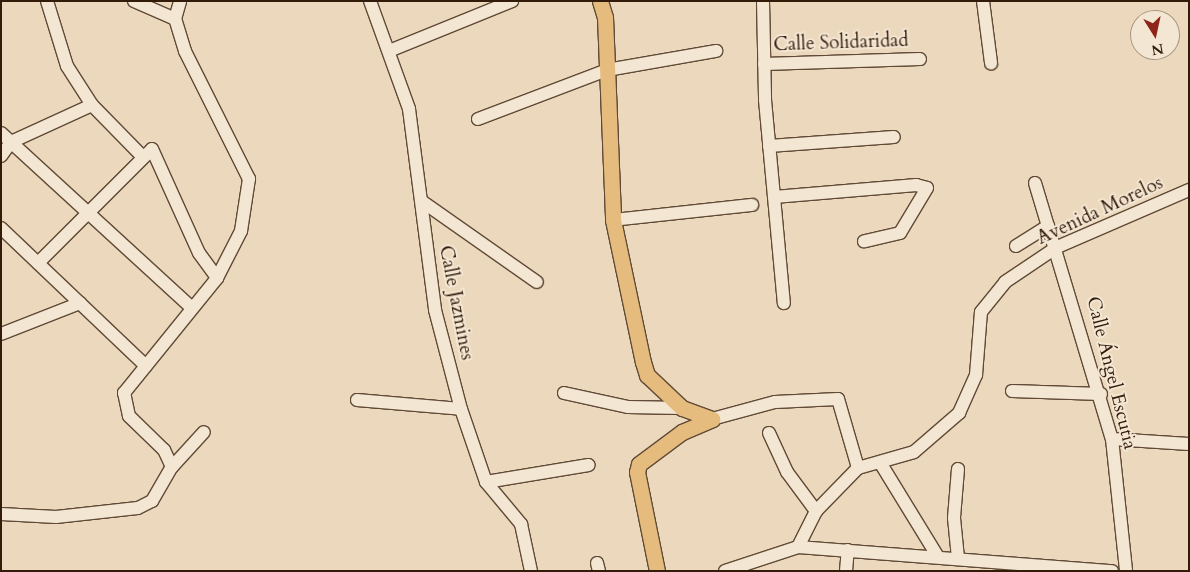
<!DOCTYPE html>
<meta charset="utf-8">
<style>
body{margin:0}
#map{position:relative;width:1190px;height:572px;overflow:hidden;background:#ecd8bc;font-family:Cardo,serif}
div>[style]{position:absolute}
.roads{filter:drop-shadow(1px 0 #604a36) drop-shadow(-1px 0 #604a36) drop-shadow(0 1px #604a36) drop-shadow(0 -1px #604a36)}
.minor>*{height:12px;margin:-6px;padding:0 6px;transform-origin:6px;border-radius:6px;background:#f3e6d3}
.major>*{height:15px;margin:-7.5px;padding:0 7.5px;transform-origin:7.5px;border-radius:7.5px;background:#e6bc7e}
span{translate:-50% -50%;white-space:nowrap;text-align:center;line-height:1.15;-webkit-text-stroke:4px #f3e6d3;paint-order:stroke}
.street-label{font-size:19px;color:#321b09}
.frame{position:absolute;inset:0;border:2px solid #321b09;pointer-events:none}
.north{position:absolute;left:1130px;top:10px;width:50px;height:50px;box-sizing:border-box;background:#f3e6d3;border:1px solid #a69582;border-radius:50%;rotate:170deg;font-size:14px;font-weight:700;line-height:20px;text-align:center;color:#321b09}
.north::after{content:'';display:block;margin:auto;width:18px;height:22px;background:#8f2418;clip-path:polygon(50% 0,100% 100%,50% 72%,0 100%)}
</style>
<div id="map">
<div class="roads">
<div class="minor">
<i style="left:47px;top:1px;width:68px;rotate:72.9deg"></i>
<i style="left:67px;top:66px;width:46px;rotate:57.3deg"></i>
<i style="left:92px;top:105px;width:70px;rotate:45.6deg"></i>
<i style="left:134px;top:1px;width:45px;rotate:23.7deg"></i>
<i style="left:370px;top:1px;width:115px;rotate:70.1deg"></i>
<i style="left:409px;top:109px;width:203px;rotate:82.6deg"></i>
<i style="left:435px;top:310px;width:102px;rotate:75.3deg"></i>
<i style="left:461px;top:409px;width:77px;rotate:71.1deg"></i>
<i style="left:486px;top:482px;width:55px;rotate:50.2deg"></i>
<i style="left:521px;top:524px;width:48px;rotate:78deg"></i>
<i style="left:763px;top:1px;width:99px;rotate:88.8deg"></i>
<i style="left:765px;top:100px;width:204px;rotate:84.7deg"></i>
<i style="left:983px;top:1px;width:63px;rotate:82.6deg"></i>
<i style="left:389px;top:51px;width:133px;rotate:-22.1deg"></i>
<i style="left:764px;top:64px;width:156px;rotate:-1.8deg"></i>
<i style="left:478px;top:119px;width:138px;rotate:-20.8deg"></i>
<i style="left:607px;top:70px;width:111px;rotate:-9.9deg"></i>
<i style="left:1px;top:133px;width:259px;rotate:42.5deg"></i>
<i style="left:769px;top:146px;width:125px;rotate:-4.1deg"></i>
<i style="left:1px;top:156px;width:17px;rotate:-54deg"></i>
<i style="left:11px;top:142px;width:89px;rotate:-24.6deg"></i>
<i style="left:1035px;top:183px;width:267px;rotate:73.3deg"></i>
<i style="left:1112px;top:439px;width:133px;rotate:83.9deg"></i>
<i style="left:774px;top:197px;width:143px;rotate:-4.8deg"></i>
<i style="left:916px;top:185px;width:11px;rotate:15deg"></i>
<i style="left:927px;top:188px;width:52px;rotate:121deg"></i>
<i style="left:900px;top:233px;width:37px;rotate:167deg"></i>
<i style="left:423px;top:202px;width:139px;rotate:35.1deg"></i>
<i style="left:613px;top:220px;width:140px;rotate:-6.2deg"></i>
<i style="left:1px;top:228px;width:200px;rotate:43.6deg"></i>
<i style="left:1016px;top:246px;width:38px;rotate:-32deg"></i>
<i style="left:38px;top:263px;width:161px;rotate:-45deg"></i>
<i style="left:152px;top:149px;width:114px;rotate:65.7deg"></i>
<i style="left:199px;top:253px;width:31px;rotate:54deg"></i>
<i style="left:1px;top:334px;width:85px;rotate:-21.4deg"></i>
<i style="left:1012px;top:391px;width:89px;rotate:1.9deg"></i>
<i style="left:564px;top:393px;width:66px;rotate:12.3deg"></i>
<i style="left:628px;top:407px;width:54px;rotate:1.1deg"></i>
<i style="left:357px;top:400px;width:104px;rotate:4.9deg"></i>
<i style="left:712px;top:419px;width:65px;rotate:-15.1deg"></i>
<i style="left:775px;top:402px;width:63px;rotate:-2.7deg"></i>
<i style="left:838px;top:399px;width:72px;rotate:73.8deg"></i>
<i style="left:769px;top:433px;width:43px;rotate:65.2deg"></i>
<i style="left:787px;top:472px;width:49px;rotate:53.4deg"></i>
<i style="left:1112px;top:439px;width:77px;rotate:3.7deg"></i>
<i style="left:881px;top:464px;width:109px;rotate:58.5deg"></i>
<i style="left:172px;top:467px;width:19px;rotate:-115deg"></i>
<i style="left:164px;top:450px;width:49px;rotate:-135.8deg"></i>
<i style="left:129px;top:416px;width:24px;rotate:-102deg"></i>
<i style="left:124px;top:393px;width:148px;rotate:-51deg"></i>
<i style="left:217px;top:278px;width:53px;rotate:-62.9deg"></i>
<i style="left:241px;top:231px;width:53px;rotate:-81.3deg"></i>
<i style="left:249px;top:179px;width:143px;rotate:-116.6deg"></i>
<i style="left:185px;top:51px;width:34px;rotate:-107deg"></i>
<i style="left:175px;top:19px;width:19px;rotate:-74deg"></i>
<i style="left:958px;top:469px;width:49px;rotate:94.7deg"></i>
<i style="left:954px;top:518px;width:40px;rotate:84.3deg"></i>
<i style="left:486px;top:482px;width:104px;rotate:-9.4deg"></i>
<i style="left:1px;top:514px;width:55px;rotate:3.1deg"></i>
<i style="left:56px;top:517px;width:82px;rotate:-6.3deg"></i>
<i style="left:138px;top:508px;width:16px;rotate:-27deg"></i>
<i style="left:152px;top:501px;width:39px;rotate:-60deg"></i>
<i style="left:172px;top:467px;width:47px;rotate:-47.6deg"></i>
<i style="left:798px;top:547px;width:40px;rotate:-63.4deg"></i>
<i style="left:816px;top:511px;width:60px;rotate:-45.7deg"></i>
<i style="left:858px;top:468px;width:58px;rotate:-15.9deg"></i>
<i style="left:914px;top:452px;width:60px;rotate:-40.9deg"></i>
<i style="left:959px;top:413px;width:42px;rotate:-65.9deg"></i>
<i style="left:976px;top:375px;width:63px;rotate:-85.5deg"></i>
<i style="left:981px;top:312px;width:38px;rotate:-51deg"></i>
<i style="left:1005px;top:282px;width:63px;rotate:-33.9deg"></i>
<i style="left:1057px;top:247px;width:144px;rotate:-23.4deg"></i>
<i style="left:597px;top:563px;width:8px;rotate:76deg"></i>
<i style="left:725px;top:571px;width:77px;rotate:-18.2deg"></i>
<i style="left:798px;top:547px;width:315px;rotate:4.4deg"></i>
<i style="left:846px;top:571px;width:21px;rotate:-85deg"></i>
</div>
<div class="major">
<i style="left:600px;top:1px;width:17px;rotate:73deg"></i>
<i style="left:605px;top:17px;width:203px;rotate:87.7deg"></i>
<i style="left:613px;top:220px;width:145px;rotate:78.1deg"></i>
<i style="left:643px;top:362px;width:14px;rotate:73deg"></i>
<i style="left:647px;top:375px;width:48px;rotate:43.3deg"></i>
<i style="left:682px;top:408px;width:32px;rotate:20deg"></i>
<i style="left:657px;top:571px;width:101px;rotate:-101.4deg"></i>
<i style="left:637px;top:472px;width:8px;rotate:-76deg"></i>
<i style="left:639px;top:464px;width:54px;rotate:-36.7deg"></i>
<i style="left:682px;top:432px;width:33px;rotate:-23deg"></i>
</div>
</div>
<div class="street-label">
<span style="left:841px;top:43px;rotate:-2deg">Calle Solidaridad</span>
<span style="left:1100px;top:211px;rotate:-25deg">Avenida Morelos</span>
<span style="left:456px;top:303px;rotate:79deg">Calle Jazmines</span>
<span style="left:1111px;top:373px;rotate:76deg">Calle Ángel Escutia</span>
</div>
<div class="frame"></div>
<div class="north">N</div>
</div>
